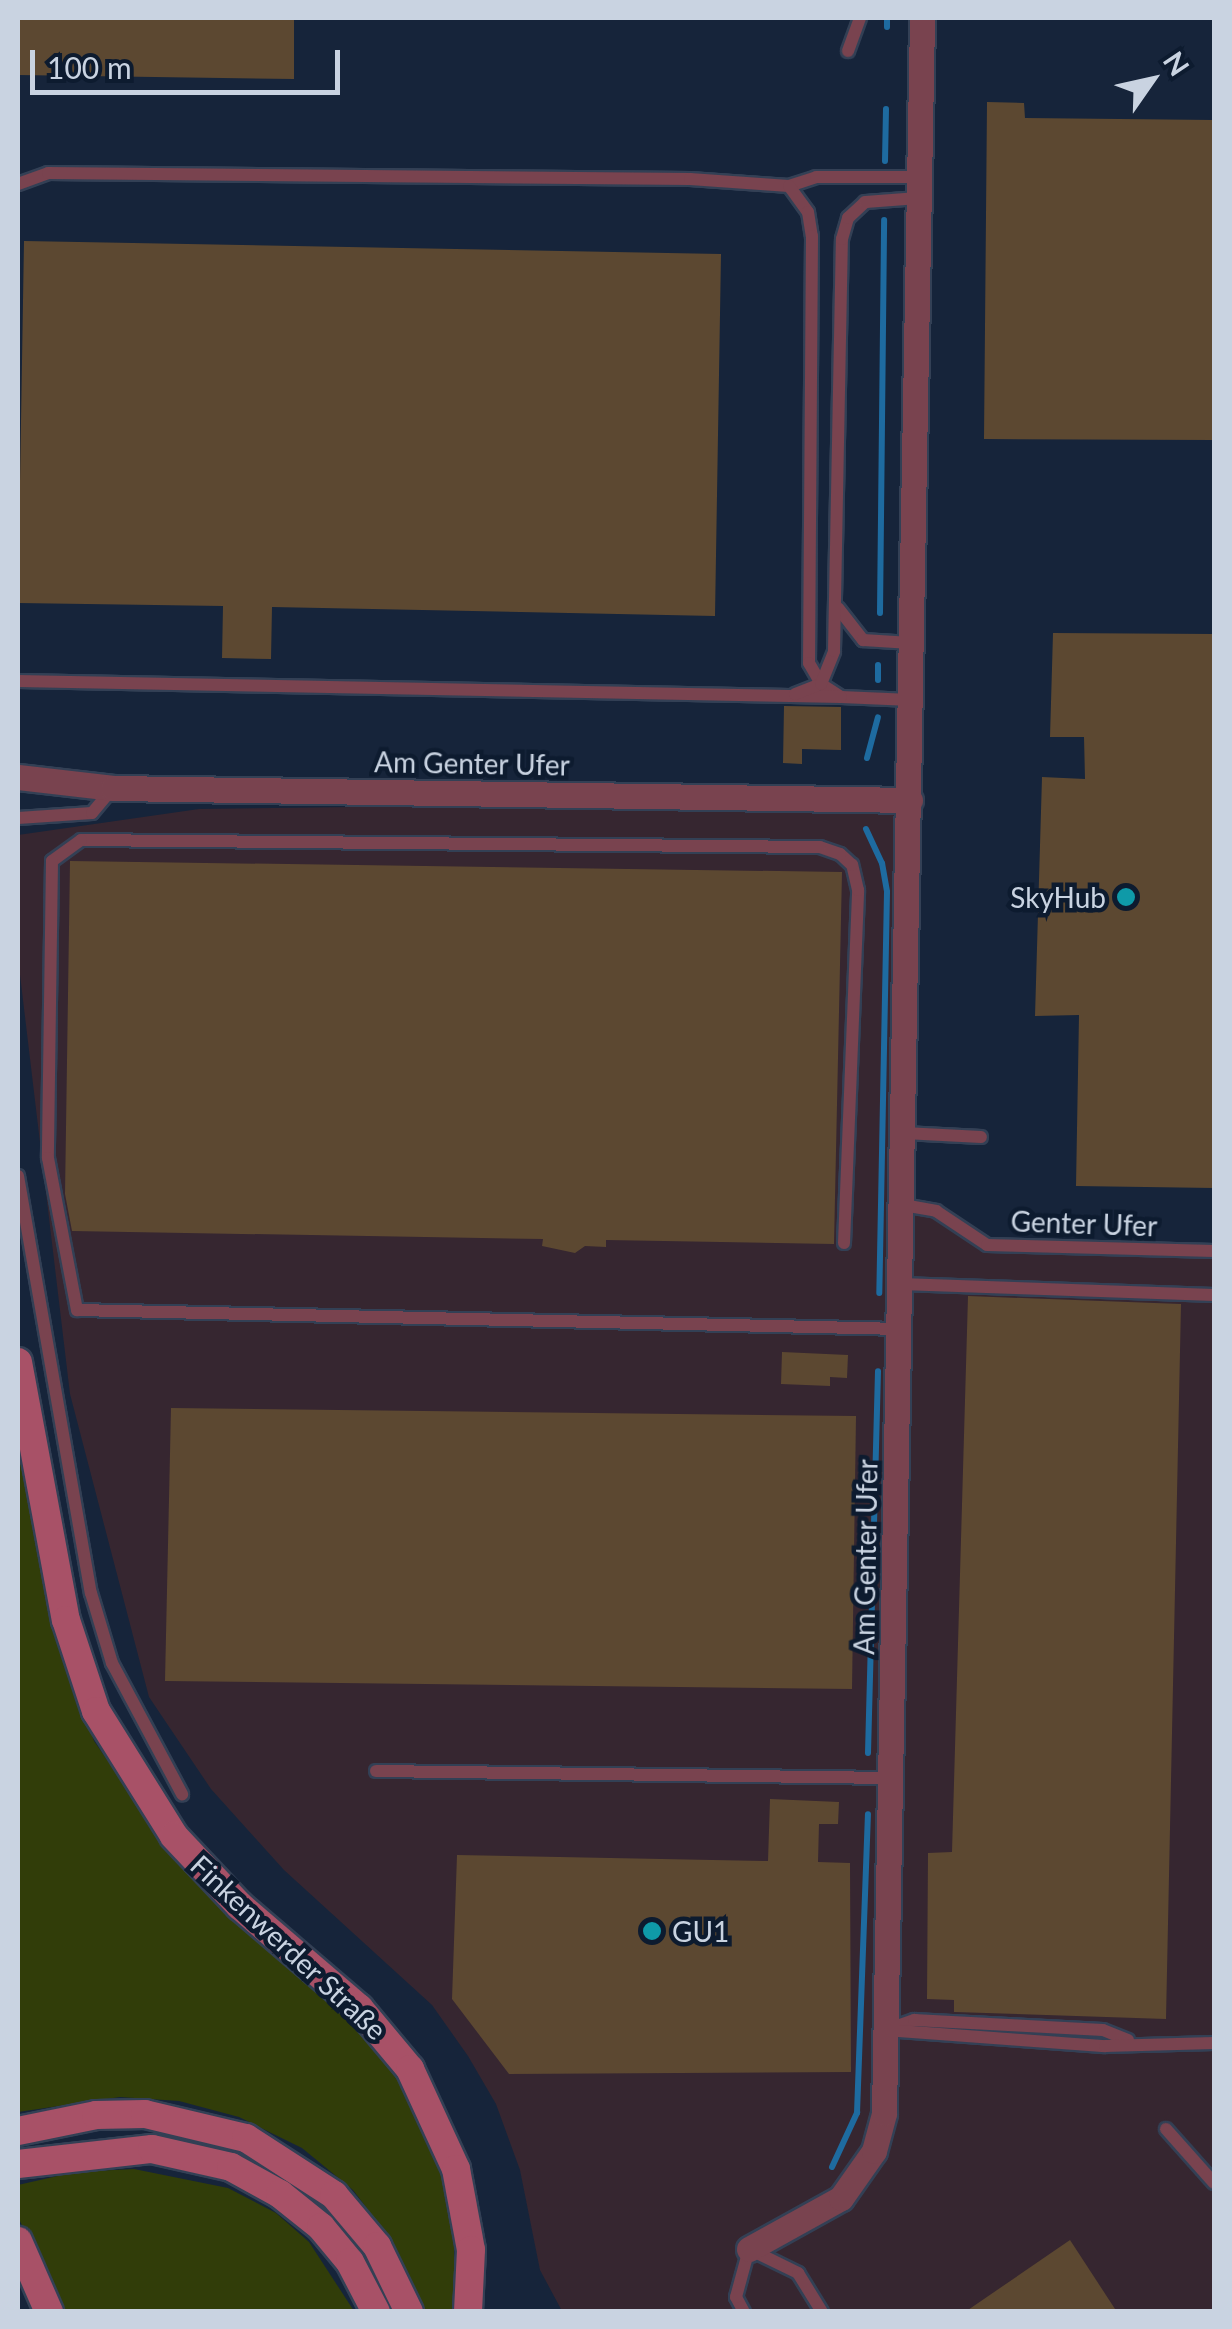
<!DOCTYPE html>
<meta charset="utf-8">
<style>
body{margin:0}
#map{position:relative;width:1232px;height:2329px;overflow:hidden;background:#16243a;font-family:Lato,sans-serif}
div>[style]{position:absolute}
.commercial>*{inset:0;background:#362630}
.green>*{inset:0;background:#313d09}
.stream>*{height:6px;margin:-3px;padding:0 3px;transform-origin:3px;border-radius:3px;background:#1e6ba0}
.building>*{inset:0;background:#5c4831}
.roads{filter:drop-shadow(2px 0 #334055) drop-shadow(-2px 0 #334055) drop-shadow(0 2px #334055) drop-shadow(0 -2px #334055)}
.service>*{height:12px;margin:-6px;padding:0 6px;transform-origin:6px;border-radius:6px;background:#79434f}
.minor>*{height:25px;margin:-12.5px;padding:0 12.5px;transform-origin:12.5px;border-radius:12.5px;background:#79434f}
.secondary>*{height:28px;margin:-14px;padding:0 14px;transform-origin:14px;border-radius:14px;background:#a85167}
.dots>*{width:28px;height:28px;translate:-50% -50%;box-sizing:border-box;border:5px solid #0d1b2f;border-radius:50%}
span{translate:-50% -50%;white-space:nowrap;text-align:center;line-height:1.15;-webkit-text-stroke:9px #0d1b2f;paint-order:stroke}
.street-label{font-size:28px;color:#c9d3e1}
.poi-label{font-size:28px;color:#c9d3e1}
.right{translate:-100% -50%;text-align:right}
.left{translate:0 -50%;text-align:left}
.frame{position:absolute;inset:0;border:20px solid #c9d3e1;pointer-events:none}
.north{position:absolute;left:1102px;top:30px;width:100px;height:100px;-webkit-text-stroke:8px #0d1b2f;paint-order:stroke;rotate:56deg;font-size:28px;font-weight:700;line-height:40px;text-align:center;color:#c9d3e1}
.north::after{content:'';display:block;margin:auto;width:35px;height:45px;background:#c9d3e1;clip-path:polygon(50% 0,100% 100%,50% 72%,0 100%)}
.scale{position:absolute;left:30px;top:50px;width:310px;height:45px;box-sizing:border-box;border:5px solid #c9d3e1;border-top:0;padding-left:12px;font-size:30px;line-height:35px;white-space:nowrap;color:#c9d3e1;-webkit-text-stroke:8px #0d1b2f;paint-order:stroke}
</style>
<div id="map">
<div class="commercial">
<i style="clip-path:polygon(910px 800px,903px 1205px,932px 1212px,990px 1245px,1214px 1254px,1214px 2311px,562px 2311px,540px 2270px,520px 2170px,496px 2104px,468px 2056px,432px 2005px,284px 1870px,211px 1789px,149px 1697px,70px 1394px,18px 958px,18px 835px,199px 809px)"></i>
</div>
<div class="green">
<i style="clip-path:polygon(18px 1444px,53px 1628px,94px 1741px,180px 1864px,345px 2012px,386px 2060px,418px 2110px,439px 2163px,454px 2227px,454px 2311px,423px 2311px,391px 2240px,353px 2190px,302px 2148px,239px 2117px,179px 2101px,120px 2097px,18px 2112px)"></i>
<i style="clip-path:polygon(134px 2169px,228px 2188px,276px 2213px,309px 2242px,354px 2311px,63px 2311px,18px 2217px,18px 2185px,75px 2172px)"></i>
</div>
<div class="stream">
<i style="left:887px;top:27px;width:9px;rotate:-90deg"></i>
<i style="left:885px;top:161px;width:52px;rotate:-88.9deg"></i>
<i style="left:880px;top:613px;width:393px;rotate:-89.4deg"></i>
<i style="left:878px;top:680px;width:15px;rotate:-90deg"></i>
<i style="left:867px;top:758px;width:42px;rotate:-75deg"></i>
<i style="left:866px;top:829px;width:38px;rotate:65deg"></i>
<i style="left:882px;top:863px;width:29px;rotate:80deg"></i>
<i style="left:887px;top:892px;width:401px;rotate:91.1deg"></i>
<i style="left:868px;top:1753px;width:382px;rotate:-88.5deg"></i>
<i style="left:832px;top:2167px;width:60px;rotate:-65.2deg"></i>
<i style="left:857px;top:2113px;width:299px;rotate:-87.9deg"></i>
</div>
<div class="building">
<i style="clip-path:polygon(18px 18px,294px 18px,294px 79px,18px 75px)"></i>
<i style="clip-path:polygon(987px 102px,1024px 103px,1025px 118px,1214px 120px,1214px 440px,984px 439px)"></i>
<i style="clip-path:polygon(24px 241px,721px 254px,715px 616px,272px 607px,271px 659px,222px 658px,223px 606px,18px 603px)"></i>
<i style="clip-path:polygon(1053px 633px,1214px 634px,1214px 1188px,1076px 1186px,1079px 1015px,1035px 1016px,1042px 777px,1085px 779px,1084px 737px,1050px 737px)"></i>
<i style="clip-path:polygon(784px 706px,841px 707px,841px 750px,802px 749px,802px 764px,783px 763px)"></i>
<i style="clip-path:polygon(70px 861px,842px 872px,834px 1244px,606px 1240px,606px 1247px,585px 1246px,575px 1253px,542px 1246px,543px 1239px,72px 1231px,65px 1194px)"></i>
<i style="clip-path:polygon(968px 1296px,1181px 1304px,1166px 2019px,954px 2012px,954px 2000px,927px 1999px,928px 1853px,952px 1852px)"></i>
<i style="clip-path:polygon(782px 1352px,848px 1355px,847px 1378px,830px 1377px,830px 1386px,781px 1384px)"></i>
<i style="clip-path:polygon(171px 1408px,856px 1416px,852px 1689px,165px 1681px)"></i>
<i style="clip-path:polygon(770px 1799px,839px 1802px,838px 1824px,819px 1824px,818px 1862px,850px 1863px,851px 2072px,509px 2074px,452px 1999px,457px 1855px,768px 1861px)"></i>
<i style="clip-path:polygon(1070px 2240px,1117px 2312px,965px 2312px)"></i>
</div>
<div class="roads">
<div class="service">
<i style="left:848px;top:51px;width:35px;rotate:-70deg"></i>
<i style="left:18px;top:184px;width:32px;rotate:-20deg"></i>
<i style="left:48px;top:173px;width:642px;rotate:0.54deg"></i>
<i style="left:690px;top:179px;width:99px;rotate:4deg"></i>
<i style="left:789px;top:186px;width:28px;rotate:-18deg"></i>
<i style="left:816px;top:177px;width:104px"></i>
<i style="left:789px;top:186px;width:32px;rotate:54deg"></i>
<i style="left:808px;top:212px;width:24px;rotate:81deg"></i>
<i style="left:812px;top:236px;width:427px;rotate:90.4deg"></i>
<i style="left:809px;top:663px;width:24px;rotate:60deg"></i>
<i style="left:821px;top:684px;width:24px;rotate:33deg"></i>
<i style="left:841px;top:697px;width:70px;rotate:2.5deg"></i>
<i style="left:838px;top:608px;width:41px;rotate:52deg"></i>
<i style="left:863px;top:640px;width:48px;rotate:3.6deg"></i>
<i style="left:18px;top:681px;width:823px;rotate:1.11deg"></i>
<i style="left:795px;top:694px;width:28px;rotate:-21deg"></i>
<i style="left:821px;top:684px;width:35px;rotate:-68deg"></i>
<i style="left:834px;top:651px;width:412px;rotate:-88.9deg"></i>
<i style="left:842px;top:239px;width:22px;rotate:-74deg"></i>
<i style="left:848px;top:218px;width:23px;rotate:-43deg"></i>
<i style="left:865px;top:202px;width:54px;rotate:-4.2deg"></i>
<i style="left:18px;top:818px;width:74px;rotate:-3.9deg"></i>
<i style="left:92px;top:813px;width:33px;rotate:-50deg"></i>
<i style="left:904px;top:1133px;width:77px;rotate:3deg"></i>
<i style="left:18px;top:1176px;width:423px;rotate:80.1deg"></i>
<i style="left:91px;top:1593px;width:73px;rotate:73.3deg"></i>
<i style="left:112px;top:1663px;width:149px;rotate:61.9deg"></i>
<i style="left:903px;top:1205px;width:34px;rotate:10deg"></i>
<i style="left:936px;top:1211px;width:61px;rotate:33.7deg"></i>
<i style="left:987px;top:1245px;width:227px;rotate:1.5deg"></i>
<i style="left:844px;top:1243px;width:353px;rotate:-87.7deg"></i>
<i style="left:858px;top:890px;width:26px;rotate:-103deg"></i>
<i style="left:852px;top:865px;width:16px;rotate:-137deg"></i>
<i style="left:840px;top:854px;width:21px;rotate:-161deg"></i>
<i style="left:820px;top:847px;width:739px;rotate:-179.46deg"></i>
<i style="left:81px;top:840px;width:36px;rotate:144deg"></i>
<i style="left:52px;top:861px;width:297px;rotate:90.8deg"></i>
<i style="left:48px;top:1158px;width:155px;rotate:79.2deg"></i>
<i style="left:77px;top:1310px;width:824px;rotate:1.32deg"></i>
<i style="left:901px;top:1284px;width:313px;rotate:2deg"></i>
<i style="left:376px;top:1771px;width:514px;rotate:0.78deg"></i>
<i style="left:889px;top:2029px;width:27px;rotate:-20deg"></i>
<i style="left:914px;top:2020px;width:189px;rotate:3deg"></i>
<i style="left:1103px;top:2030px;width:27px;rotate:22deg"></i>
<i style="left:885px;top:2030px;width:221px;rotate:4.2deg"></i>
<i style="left:1105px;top:2046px;width:109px;rotate:-1.6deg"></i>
<i style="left:1166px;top:2129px;width:72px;rotate:48.4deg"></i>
<i style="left:744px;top:2312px;width:17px;rotate:-118deg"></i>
<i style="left:736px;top:2297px;width:50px;rotate:-74.8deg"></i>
<i style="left:749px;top:2249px;width:55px;rotate:26.1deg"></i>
<i style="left:798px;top:2273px;width:46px;rotate:58.4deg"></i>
</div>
<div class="minor">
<i style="left:18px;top:777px;width:96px;rotate:6.6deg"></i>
<i style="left:113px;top:788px;width:797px;rotate:0.86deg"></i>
<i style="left:749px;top:2249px;width:105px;rotate:-29deg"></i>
<i style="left:841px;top:2198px;width:57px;rotate:-54.9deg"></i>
<i style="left:874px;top:2151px;width:39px;rotate:-75deg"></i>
<i style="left:884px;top:2113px;width:2095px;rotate:-88.96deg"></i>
</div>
<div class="secondary">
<i style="left:18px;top:1362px;width:262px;rotate:79.5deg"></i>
<i style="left:66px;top:1620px;width:96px;rotate:71.8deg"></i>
<i style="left:96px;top:1711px;width:147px;rotate:58deg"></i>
<i style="left:174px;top:1836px;width:96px;rotate:46.7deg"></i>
<i style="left:240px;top:1906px;width:157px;rotate:40.6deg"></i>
<i style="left:359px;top:2008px;width:80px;rotate:50.1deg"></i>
<i style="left:410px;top:2069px;width:110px;rotate:65.3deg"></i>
<i style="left:456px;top:2169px;width:82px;rotate:79.5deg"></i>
<i style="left:471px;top:2250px;width:62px;rotate:92.8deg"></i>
<i style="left:18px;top:2131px;width:80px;rotate:-11.6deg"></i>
<i style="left:96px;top:2115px;width:49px;rotate:-1.2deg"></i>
<i style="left:145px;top:2114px;width:104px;rotate:13.4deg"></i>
<i style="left:246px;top:2138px;width:105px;rotate:32.9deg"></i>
<i style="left:334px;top:2195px;width:67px;rotate:49.9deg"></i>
<i style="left:377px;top:2246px;width:73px;rotate:64.1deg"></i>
<i style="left:18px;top:2164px;width:135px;rotate:-6.4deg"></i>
<i style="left:152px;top:2149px;width:81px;rotate:12.8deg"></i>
<i style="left:231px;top:2167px;width:56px;rotate:28.9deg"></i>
<i style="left:280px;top:2194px;width:53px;rotate:38.8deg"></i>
<i style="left:321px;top:2227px;width:45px;rotate:50.4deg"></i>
<i style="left:350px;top:2262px;width:56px;rotate:62.5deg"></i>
<i style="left:18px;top:2241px;width:77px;rotate:66.4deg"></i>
</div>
</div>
<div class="dots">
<i style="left:1126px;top:897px;background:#0f9aa8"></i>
<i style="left:652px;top:1931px;background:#0f9aa8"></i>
</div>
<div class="street-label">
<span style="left:472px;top:763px;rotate:1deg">Am Genter Ufer</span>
<span style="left:1084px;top:1223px;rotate:2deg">Genter Ufer</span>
<span style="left:865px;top:1557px;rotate:-89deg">Am Genter Ufer</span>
<span style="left:289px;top:1947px;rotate:43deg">Finkenwerder Straße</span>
</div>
<div class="poi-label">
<span class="right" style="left:1106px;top:897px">SkyHub</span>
<span class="left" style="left:672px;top:1931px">GU1</span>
</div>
<div class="frame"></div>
<div class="north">N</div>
<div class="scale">100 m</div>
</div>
